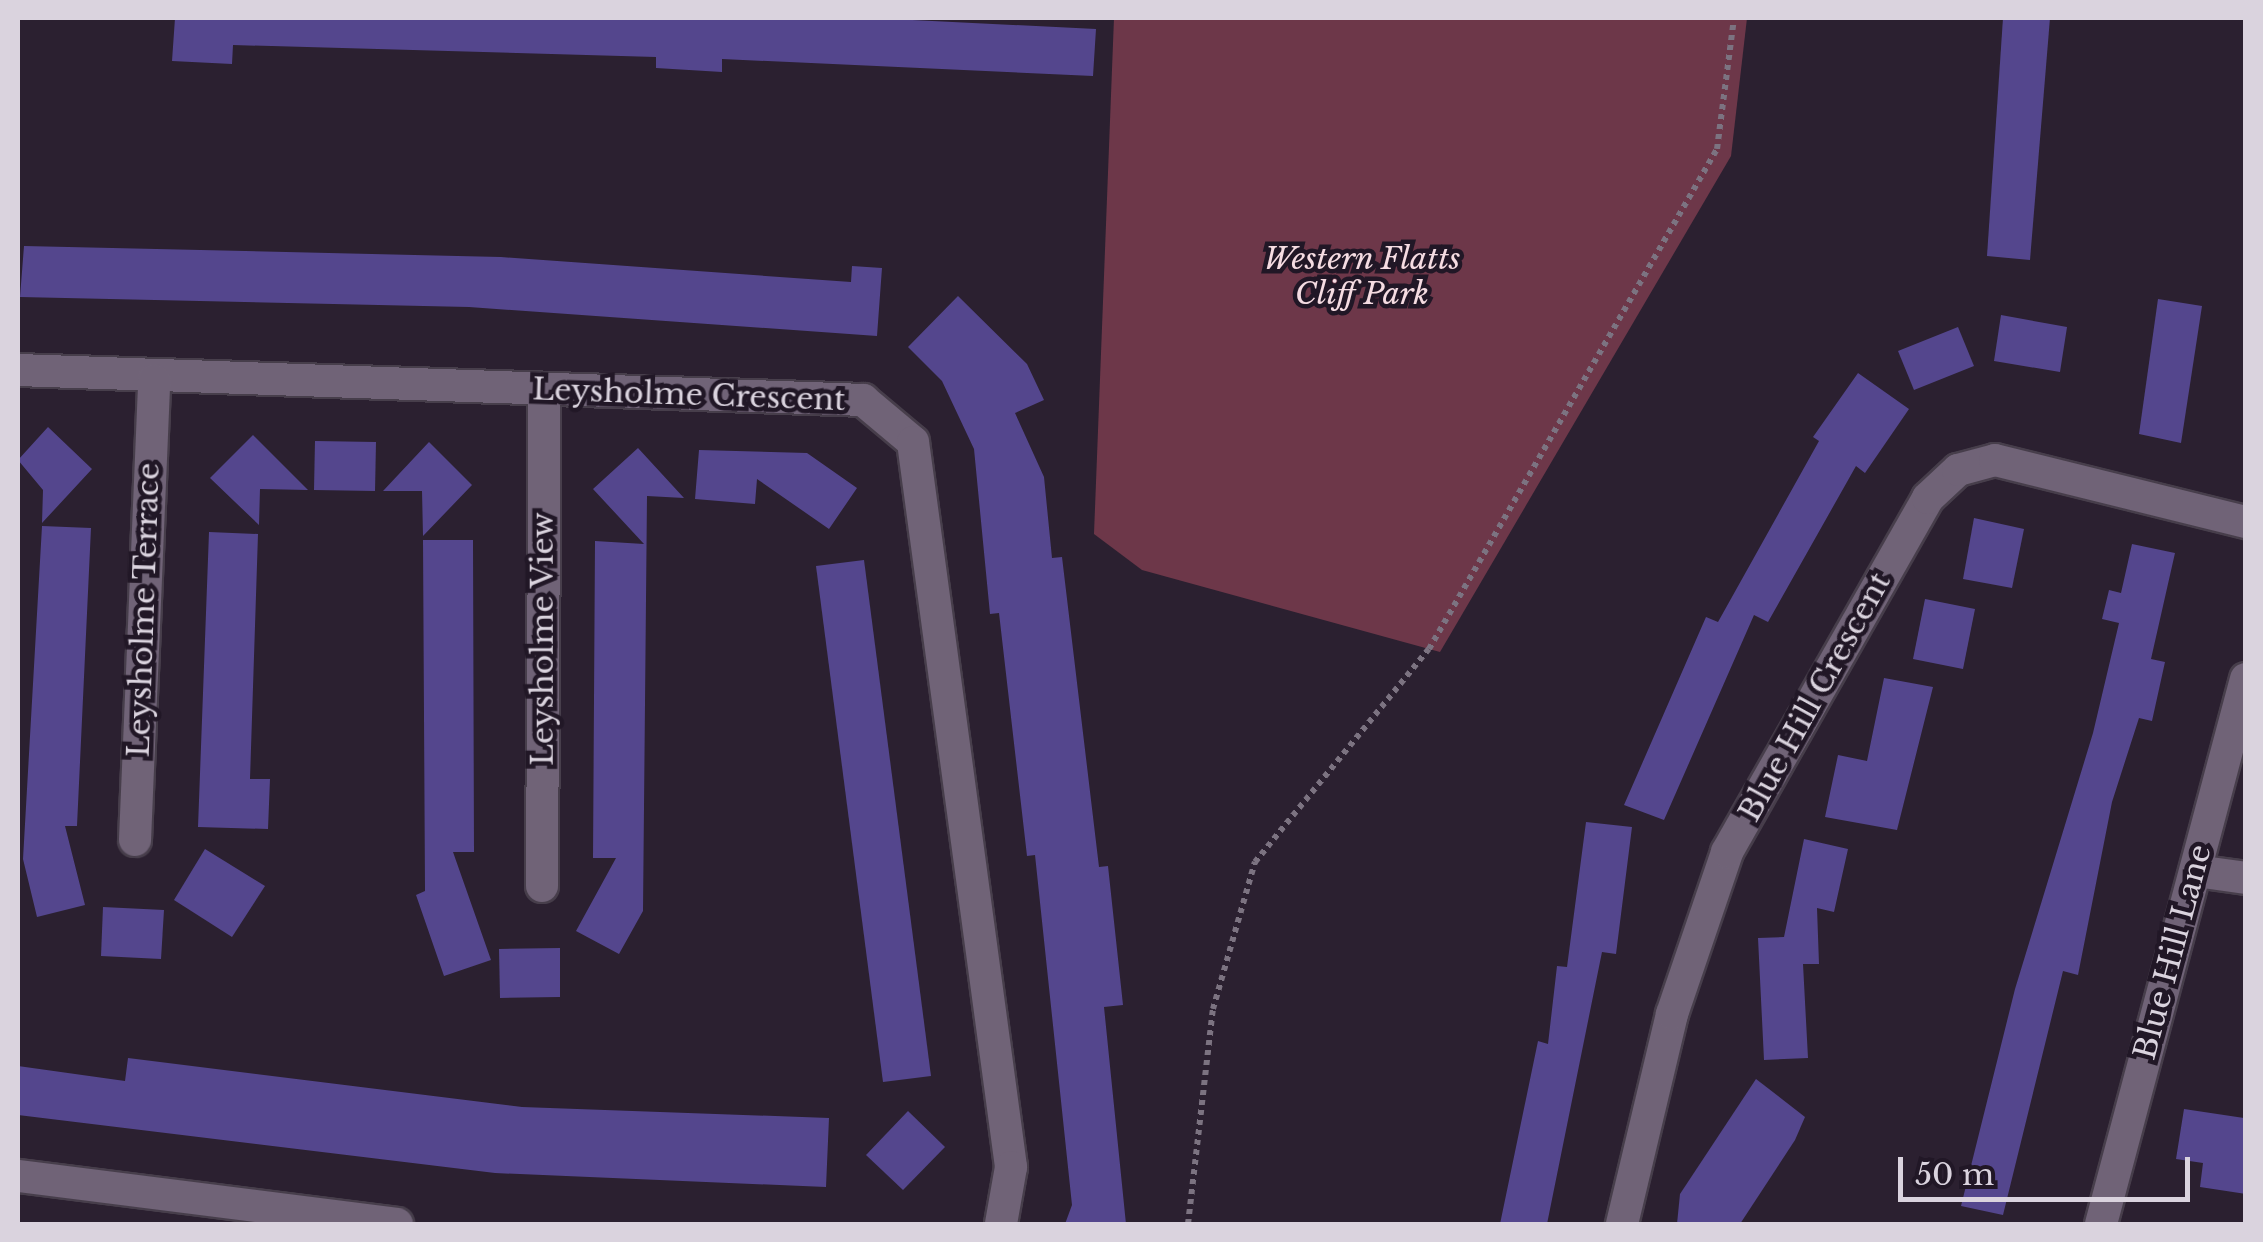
<!DOCTYPE html>
<style>
body{margin:0}
#map{position:relative;width:2263px;height:1242px;overflow:hidden;background:#2b2030;font-family:"Libre Baskerville",serif}
div>[style]{position:absolute}
.green>*{inset:0;background:#6d3749}
.building>*{inset:0;background:#54468d}
.path>*{height:6px;margin-top:-3px;transform-origin:0;background:repeating-linear-gradient(90deg,#7c7381 0 5px,transparent 0 10px)}
.roads{filter:drop-shadow(2px 0 #473e4b) drop-shadow(-2px 0 #473e4b) drop-shadow(0 2px #473e4b) drop-shadow(0 -2px #473e4b)}
.street>*{height:32px;margin:-16px;padding:0 16px;transform-origin:16px;border-radius:16px;background:#706377}
span{translate:-50% -50%;white-space:nowrap;text-align:center;line-height:1.15;-webkit-text-stroke:9px #211726;paint-order:stroke}
.park-label{font-size:30px;color:#f5dce2;font-style:italic}
.street-label{font-size:30px;color:#dad3de}
.frame{position:absolute;inset:0;border:20px solid #dad3de;pointer-events:none}
.scale{position:absolute;left:1898px;top:1157px;width:292px;height:45px;box-sizing:border-box;border:5px solid #dad3de;border-top:0;padding-left:12px;font-size:30px;line-height:35px;white-space:nowrap;color:#dad3de;-webkit-text-stroke:8px #211726;paint-order:stroke}
</style>
<div id="map">
<div class="green">
<i style="clip-path:polygon(1114px 18px,1747px 18px,1731px 156px,1440px 652px,1142px 570px,1094px 534px)"></i>
</div>
<div class="building">
<i style="clip-path:polygon(175px 18px,872px 18px,1096px 29px,1093px 76px,722px 59px,722px 72px,656px 68px,656px 57px,233px 45px,232px 64px,172px 61px)"></i>
<i style="clip-path:polygon(2003px 18px,2050px 18px,2030px 260px,1987px 256px)"></i>
<i style="clip-path:polygon(24px 246px,501px 257px,851px 282px,852px 266px,882px 268px,877px 336px,469px 307px,20px 297px)"></i>
<i style="clip-path:polygon(958px 296px,1027px 364px,1044px 400px,1015px 413px,1044px 477px,1052px 558px,1062px 557px,1099px 867px,1108px 866px,1123px 1005px,1104px 1007px,1126px 1224px,1065px 1224px,1072px 1205px,1035px 855px,1027px 856px,999px 613px,990px 614px,974px 449px,942px 381px,908px 347px)"></i>
<i style="clip-path:polygon(2158px 299px,2202px 306px,2181px 443px,2139px 434px)"></i>
<i style="clip-path:polygon(2001px 315px,2067px 327px,2060px 372px,1994px 361px)"></i>
<i style="clip-path:polygon(1958px 327px,1974px 366px,1914px 390px,1898px 351px)"></i>
<i style="clip-path:polygon(1858px 373px,1909px 409px,1865px 473px,1856px 466px,1768px 622px,1754px 615px,1664px 820px,1624px 805px,1706px 617px,1718px 622px,1819px 441px,1813px 437px)"></i>
<i style="clip-path:polygon(48px 427px,92px 469px,42px 523px,43px 490px,18px 460px)"></i>
<i style="clip-path:polygon(253px 435px,308px 490px,260px 489px,259px 525px,210px 478px)"></i>
<i style="clip-path:polygon(315px 441px,376px 442px,375px 491px,314px 490px)"></i>
<i style="clip-path:polygon(429px 442px,472px 485px,423px 536px,422px 491px,383px 491px)"></i>
<i style="clip-path:polygon(638px 448px,684px 498px,647px 496px,643px 911px,619px 954px,576px 931px,616px 858px,593px 858px,595px 541px,644px 544px,593px 489px)"></i>
<i style="clip-path:polygon(699px 450px,807px 453px,857px 488px,829px 529px,757px 479px,755px 504px,695px 499px)"></i>
<i style="clip-path:polygon(1974px 518px,2024px 529px,2012px 588px,1963px 579px)"></i>
<i style="clip-path:polygon(42px 526px,91px 528px,77px 826px,65px 826px,85px 905px,37px 917px,23px 859px)"></i>
<i style="clip-path:polygon(209px 532px,258px 534px,250px 779px,270px 779px,268px 829px,198px 827px)"></i>
<i style="clip-path:polygon(423px 540px,473px 540px,474px 852px,453px 852px,491px 960px,444px 976px,416px 895px,425px 891px)"></i>
<i style="clip-path:polygon(2132px 544px,2175px 553px,2151px 659px,2165px 662px,2152px 721px,2139px 718px,2112px 802px,2078px 975px,2063px 971px,2003px 1215px,1961px 1206px,2015px 989px,2093px 733px,2119px 623px,2102px 619px,2109px 590px,2121px 593px)"></i>
<i style="clip-path:polygon(864px 560px,931px 1076px,883px 1082px,816px 566px)"></i>
<i style="clip-path:polygon(1925px 599px,1975px 609px,1963px 669px,1913px 659px)"></i>
<i style="clip-path:polygon(1884px 678px,1933px 687px,1897px 830px,1825px 817px,1838px 755px,1867px 761px)"></i>
<i style="clip-path:polygon(1586px 822px,1632px 827px,1616px 954px,1602px 952px,1547px 1224px,1500px 1224px,1538px 1041px,1548px 1044px,1557px 966px,1567px 967px)"></i>
<i style="clip-path:polygon(1804px 839px,1848px 849px,1834px 912px,1817px 908px,1819px 964px,1803px 964px,1808px 1058px,1764px 1060px,1758px 938px,1784px 937px)"></i>
<i style="clip-path:polygon(205px 849px,265px 886px,232px 937px,174px 900px)"></i>
<i style="clip-path:polygon(103px 907px,164px 910px,161px 959px,101px 956px)"></i>
<i style="clip-path:polygon(560px 948px,560px 997px,500px 998px,499px 949px)"></i>
<i style="clip-path:polygon(128px 1058px,522px 1107px,829px 1118px,826px 1187px,495px 1173px,18px 1115px,18px 1066px,125px 1081px)"></i>
<i style="clip-path:polygon(1756px 1079px,1805px 1117px,1795px 1140px,1740px 1224px,1677px 1224px,1680px 1194px)"></i>
<i style="clip-path:polygon(2184px 1109px,2244px 1118px,2246px 1194px,2200px 1187px,2203px 1163px,2176px 1159px)"></i>
<i style="clip-path:polygon(908px 1111px,945px 1147px,903px 1190px,866px 1155px)"></i>
</div>
<div class="path">
<i style="left:1188px;top:1224px;width:216px;rotate:-83.4deg"></i>
<i style="left:1213px;top:1009px;width:153px;rotate:-74.1deg"></i>
<i style="left:1255px;top:862px;width:275px;rotate:-50.8deg"></i>
<i style="left:1429px;top:649px;width:577px;rotate:-60.06deg"></i>
<i style="left:1717px;top:149px;width:132px;rotate:-82.6deg"></i>
</div>
<div class="roads">
<div class="street">
<i style="left:18px;top:370px;width:846px;rotate:2.03deg"></i>
<i style="left:863px;top:400px;width:65px;rotate:40deg"></i>
<i style="left:913px;top:442px;width:732px;rotate:82.3deg"></i>
<i style="left:1011px;top:1167px;width:58px;rotate:100deg"></i>
<i style="left:135px;top:840px;width:460px;rotate:-87.6deg"></i>
<i style="left:2196px;top:871px;width:50px;rotate:8deg"></i>
<i style="left:542px;top:886px;width:495px;rotate:-89.7deg"></i>
<i style="left:18px;top:1176px;width:382px;rotate:7.2deg"></i>
<i style="left:1622px;top:1224px;width:216px;rotate:-76.6deg"></i>
<i style="left:1672px;top:1014px;width:171px;rotate:-71.2deg"></i>
<i style="left:1727px;top:852px;width:407px;rotate:-60.4deg"></i>
<i style="left:1928px;top:498px;width:41px;rotate:-43deg"></i>
<i style="left:1958px;top:470px;width:38px;rotate:-15deg"></i>
<i style="left:1995px;top:460px;width:259px;rotate:13.9deg"></i>
<i style="left:2101px;top:1224px;width:564px;rotate:-75.1deg"></i>
</div>
</div>
<div class="park-label">
<span style="left:1362px;top:276px">Western Flatts<br>Cliff Park</span>
</div>
<div class="street-label">
<span style="left:689px;top:395px;rotate:2deg">Leysholme Crescent</span>
<span style="left:144px;top:610px;rotate:-88deg">Leysholme Terrace</span>
<span style="left:543px;top:639px;rotate:-90deg">Leysholme View</span>
<span style="left:1815px;top:697px;rotate:-61deg">Blue Hill Crescent</span>
<span style="left:2173px;top:952px;rotate:-75deg">Blue Hill Lane</span>
</div>
<div class="frame"></div>
<div class="scale">50 m</div>
</div>
